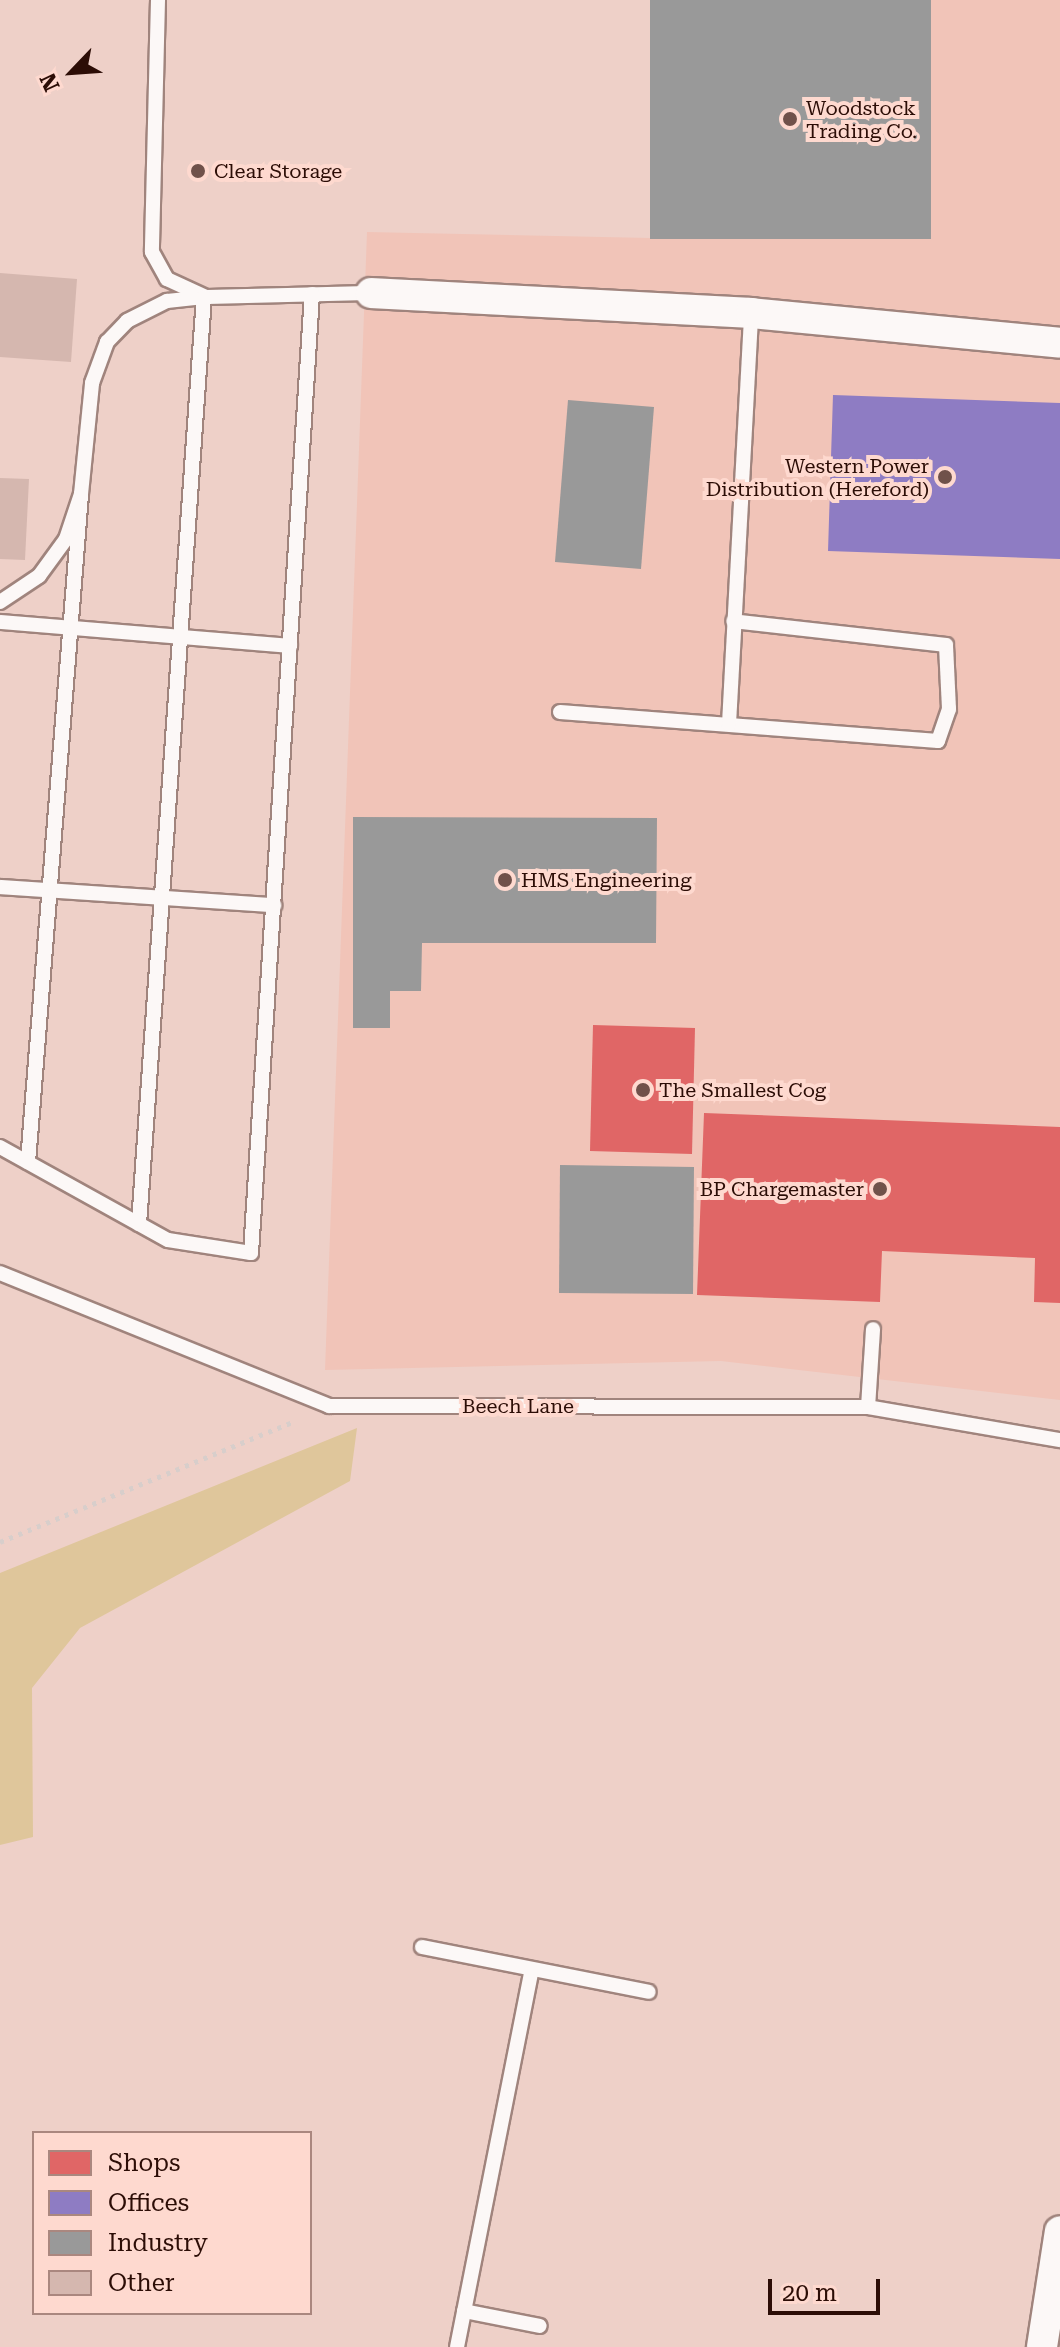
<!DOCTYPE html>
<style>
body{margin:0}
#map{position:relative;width:1060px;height:2347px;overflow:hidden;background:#eed0c8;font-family:"Roboto Serif",serif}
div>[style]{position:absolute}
.built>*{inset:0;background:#f1c4b8}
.green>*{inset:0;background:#dfc69b}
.shops>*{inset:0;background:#e06666}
.offices>*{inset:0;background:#8e7cc3}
.industry>*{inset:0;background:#999}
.building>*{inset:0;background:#d5b7af}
.path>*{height:5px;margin-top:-2.5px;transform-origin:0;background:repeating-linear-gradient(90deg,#d8cecb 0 4px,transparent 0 10px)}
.roads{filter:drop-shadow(2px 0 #a0847d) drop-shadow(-2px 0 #a0847d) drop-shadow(0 2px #a0847d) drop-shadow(0 -2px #a0847d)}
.lane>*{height:14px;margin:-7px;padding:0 7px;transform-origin:7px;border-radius:7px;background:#fcf8f7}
.street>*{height:30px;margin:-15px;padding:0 15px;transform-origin:15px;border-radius:15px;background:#fcf8f7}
.dots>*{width:22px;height:22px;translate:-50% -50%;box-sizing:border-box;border:4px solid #fed9cf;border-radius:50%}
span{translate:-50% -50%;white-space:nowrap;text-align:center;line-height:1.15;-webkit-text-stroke:8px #fed9cf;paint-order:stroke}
.poi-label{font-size:20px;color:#2c0d06}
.left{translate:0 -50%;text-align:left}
.right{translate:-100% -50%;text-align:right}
.street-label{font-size:20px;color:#2c0d06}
.legend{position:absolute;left:32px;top:2131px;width:280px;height:184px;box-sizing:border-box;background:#fed9cf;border:2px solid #aa877f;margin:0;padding:10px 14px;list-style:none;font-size:24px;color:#2c0d06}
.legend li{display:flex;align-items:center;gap:16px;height:40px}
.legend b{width:40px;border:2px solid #aa877f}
.north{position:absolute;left:32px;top:32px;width:80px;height:80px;-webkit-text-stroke:6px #fed9cf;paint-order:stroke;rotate:245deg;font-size:22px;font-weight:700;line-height:32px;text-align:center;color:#2c0d06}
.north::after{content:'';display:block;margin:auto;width:28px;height:36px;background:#2c0d06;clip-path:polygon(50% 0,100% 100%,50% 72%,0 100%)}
.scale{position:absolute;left:768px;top:2279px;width:112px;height:36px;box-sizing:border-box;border:4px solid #2c0d06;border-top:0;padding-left:10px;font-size:24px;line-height:28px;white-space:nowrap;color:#2c0d06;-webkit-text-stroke:6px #fed9cf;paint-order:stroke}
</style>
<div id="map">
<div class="built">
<i style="clip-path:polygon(650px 0,1060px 0,1060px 1400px,721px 1361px,325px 1370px,367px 232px,650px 238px)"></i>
</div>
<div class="green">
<i style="clip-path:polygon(357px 1428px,350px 1481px,80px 1628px,32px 1688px,33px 1837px,0 1845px,0 1573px)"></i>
</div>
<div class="shops">
<i style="clip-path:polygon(593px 1025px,695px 1028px,692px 1154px,590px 1151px)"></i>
<i style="clip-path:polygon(704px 1113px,1060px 1127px,1060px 1303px,1034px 1302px,1035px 1258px,882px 1251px,880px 1302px,697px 1295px)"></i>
</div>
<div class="offices">
<i style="clip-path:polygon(833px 395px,1060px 403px,1060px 559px,828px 551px)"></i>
</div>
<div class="industry">
<i style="clip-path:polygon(650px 0,931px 0,931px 239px,650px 239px)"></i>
<i style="clip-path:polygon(568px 400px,654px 407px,641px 569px,555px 562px)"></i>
<i style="clip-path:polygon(353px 817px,657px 818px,656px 943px,422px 943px,421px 991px,390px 991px,390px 1028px,353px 1028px)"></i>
<i style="clip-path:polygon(560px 1165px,694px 1167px,693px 1294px,559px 1293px)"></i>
</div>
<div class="building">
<i style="clip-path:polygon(0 273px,77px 279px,71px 362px,0 357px)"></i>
<i style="clip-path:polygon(0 478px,29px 479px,25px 560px,0 559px)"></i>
</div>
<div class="path">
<i style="left:0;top:1542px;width:319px;rotate:-22.3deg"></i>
</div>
<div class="roads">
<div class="lane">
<i style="left:158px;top:0;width:252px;rotate:91.4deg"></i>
<i style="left:152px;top:252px;width:31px;rotate:61deg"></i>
<i style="left:167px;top:279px;width:41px;rotate:24.7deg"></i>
<i style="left:0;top:602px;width:47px;rotate:-33.7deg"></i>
<i style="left:39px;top:576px;width:46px;rotate:-53.9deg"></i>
<i style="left:66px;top:539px;width:47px;rotate:-71.6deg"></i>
<i style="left:81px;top:494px;width:112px;rotate:-84.3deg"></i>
<i style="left:92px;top:383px;width:44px;rotate:-69.9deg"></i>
<i style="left:107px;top:342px;width:29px;rotate:-46deg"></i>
<i style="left:127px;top:321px;width:45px;rotate:-26.6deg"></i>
<i style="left:167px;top:301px;width:37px;rotate:-6deg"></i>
<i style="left:204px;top:297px;width:167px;rotate:-1.4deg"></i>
<i style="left:0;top:622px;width:291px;rotate:4.7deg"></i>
<i style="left:560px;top:712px;width:379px;rotate:4.4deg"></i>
<i style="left:938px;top:741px;width:34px;rotate:-71deg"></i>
<i style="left:949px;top:709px;width:64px;rotate:-92.7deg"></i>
<i style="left:946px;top:645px;width:214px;rotate:-173.6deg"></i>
<i style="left:729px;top:724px;width:412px;rotate:-86.9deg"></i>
<i style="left:0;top:887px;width:275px;rotate:3.8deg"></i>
<i style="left:0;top:1147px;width:192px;rotate:29deg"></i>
<i style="left:168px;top:1240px;width:84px;rotate:8.9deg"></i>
<i style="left:251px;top:1253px;width:961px;rotate:-86.36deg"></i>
<i style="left:28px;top:1162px;width:670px;rotate:-85.46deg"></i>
<i style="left:139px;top:1224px;width:929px;rotate:-85.99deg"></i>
<i style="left:0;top:1273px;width:355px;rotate:22deg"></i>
<i style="left:329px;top:1406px;width:539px;rotate:0.11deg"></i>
<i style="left:868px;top:1407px;width:195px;rotate:9.8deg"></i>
<i style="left:868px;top:1407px;width:78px;rotate:-86.3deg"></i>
<i style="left:422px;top:1947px;width:231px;rotate:11.2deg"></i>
<i style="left:464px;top:2311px;width:77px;rotate:11.2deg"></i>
<i style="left:457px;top:2347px;width:385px;rotate:-78.8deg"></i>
</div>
<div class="street">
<i style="left:371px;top:293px;width:381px;rotate:3deg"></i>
<i style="left:751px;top:313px;width:310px;rotate:5.5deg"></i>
<i style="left:1042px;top:2347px;width:117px;rotate:-81.2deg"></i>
</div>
</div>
<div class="dots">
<i style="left:790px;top:119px;background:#70514a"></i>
<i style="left:198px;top:171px;background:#70514a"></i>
<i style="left:945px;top:477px;background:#70514a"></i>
<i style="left:505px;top:880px;background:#70514a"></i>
<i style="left:643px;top:1090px;background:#70514a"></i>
<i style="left:880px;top:1189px;background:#70514a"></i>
</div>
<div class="poi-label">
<span class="left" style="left:806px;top:120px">Woodstock<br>Trading Co.</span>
<span class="left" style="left:214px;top:171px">Clear Storage</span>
<span class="right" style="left:929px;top:478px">Western Power<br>Distribution (Hereford)</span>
<span class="left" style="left:521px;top:880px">HMS Engineering</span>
<span class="left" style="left:659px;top:1090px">The Smallest Cog</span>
<span class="right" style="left:864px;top:1189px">BP Chargemaster</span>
</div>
<div class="street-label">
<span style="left:518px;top:1406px">Beech Lane</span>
</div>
<ul class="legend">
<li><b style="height:22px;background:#e06666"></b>Shops</li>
<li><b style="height:22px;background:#8e7cc3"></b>Offices</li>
<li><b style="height:22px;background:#999"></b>Industry</li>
<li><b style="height:22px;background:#d5b7af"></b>Other</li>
</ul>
<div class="north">N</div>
<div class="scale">20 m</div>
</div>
